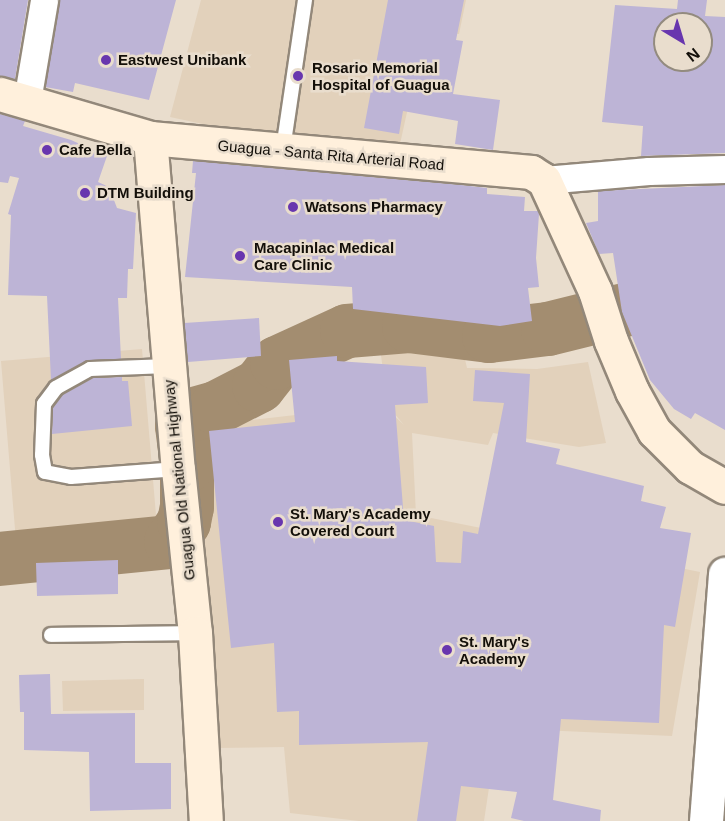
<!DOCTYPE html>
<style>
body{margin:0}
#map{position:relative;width:725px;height:821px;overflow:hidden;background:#e9ddcd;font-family:Helvetica,sans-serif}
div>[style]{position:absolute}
.built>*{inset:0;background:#e2d1bb}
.river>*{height:54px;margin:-27px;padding:0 27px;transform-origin:27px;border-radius:27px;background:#a38d70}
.building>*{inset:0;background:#bdb4d6}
.roads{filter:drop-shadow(2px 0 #93887a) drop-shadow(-2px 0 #93887a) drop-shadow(0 2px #93887a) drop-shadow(0 -2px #93887a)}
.service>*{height:14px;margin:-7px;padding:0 7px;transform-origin:7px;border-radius:7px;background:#fff}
.minor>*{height:27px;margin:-13.5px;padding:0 13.5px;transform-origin:13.5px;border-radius:13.5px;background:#fff}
.tertiary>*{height:33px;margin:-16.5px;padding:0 16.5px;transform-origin:16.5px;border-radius:16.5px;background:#fff}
.secondary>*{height:33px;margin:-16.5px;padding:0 16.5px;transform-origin:16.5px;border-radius:16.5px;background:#fff0dc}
.dots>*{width:16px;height:16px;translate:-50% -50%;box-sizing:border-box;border:3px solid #e9ddcd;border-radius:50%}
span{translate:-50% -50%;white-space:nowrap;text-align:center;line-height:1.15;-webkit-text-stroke:5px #e9ddcd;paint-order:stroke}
.poi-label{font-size:15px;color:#130f09;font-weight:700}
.left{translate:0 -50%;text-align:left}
.street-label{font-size:15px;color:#130f09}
.north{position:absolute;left:653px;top:12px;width:60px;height:60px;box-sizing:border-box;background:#e9ddcd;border:2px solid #938b7f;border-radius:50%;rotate:142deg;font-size:16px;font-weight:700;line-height:24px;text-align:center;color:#130f09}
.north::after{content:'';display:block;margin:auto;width:21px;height:27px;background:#6836ae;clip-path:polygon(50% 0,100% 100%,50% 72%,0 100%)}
</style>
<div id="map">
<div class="built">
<i style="clip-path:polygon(201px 0,466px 0,459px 34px,425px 31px,398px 153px,240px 132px,170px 117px)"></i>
<i style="clip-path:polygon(438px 340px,461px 342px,467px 368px,537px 369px,588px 362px,606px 443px,579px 447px,493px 433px,488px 445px,412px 433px,416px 515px,700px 572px,672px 736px,498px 728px,484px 821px,359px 821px,290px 813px,284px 747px,216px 748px,190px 427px,365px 407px,387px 409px,404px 425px,388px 406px,379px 341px)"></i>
<i style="clip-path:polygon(142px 349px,158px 539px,17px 553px,1px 361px)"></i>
<i style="clip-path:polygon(144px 679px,144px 710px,63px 711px,62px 681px)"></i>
</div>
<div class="river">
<i style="left:0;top:559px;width:172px;rotate:-5.7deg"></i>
<i style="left:171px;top:542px;width:24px;rotate:-57deg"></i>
<i style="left:184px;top:522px;width:15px;rotate:-79deg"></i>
<i style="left:187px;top:507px;width:41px;rotate:-90deg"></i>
<i style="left:187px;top:466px;width:40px;rotate:-97.1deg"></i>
<i style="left:182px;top:426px;width:14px;rotate:-51deg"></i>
<i style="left:191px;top:415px;width:26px;rotate:-16deg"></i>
<i style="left:216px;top:408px;width:48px;rotate:-27.1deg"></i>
<i style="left:259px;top:386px;width:29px;rotate:-52deg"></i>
<i style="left:277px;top:363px;width:77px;rotate:-24.6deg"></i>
<i style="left:347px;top:331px;width:62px;rotate:-4.6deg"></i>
<i style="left:409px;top:326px;width:81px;rotate:7.1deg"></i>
<i style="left:489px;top:336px;width:59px;rotate:-6.8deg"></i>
<i style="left:548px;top:329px;width:133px;rotate:-13.9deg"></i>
<i style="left:677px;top:297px;width:48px;rotate:1.2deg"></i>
</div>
<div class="building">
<i style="clip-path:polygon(0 0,28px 0,15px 79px,0 76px)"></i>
<i style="clip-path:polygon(59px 0,176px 0,149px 100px,75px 83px,73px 92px,45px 87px)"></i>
<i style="clip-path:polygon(388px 0,464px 0,456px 40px,463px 41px,453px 94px,500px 100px,493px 150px,455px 144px,458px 121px,403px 111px,399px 134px,364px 128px)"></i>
<i style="clip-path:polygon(evenodd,678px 0,707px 0,705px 16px,725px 17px,725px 153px,641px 156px,643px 126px,602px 122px,615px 5px,677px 9px,678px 0,665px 24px,701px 24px,701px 60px,665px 60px,665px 24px)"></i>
<i style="clip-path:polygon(0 114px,25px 121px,23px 126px,71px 140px,107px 156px,98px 182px,109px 187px,117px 208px,136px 213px,133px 269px,128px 269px,127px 298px,118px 298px,121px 359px,86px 361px,51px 380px,47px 296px,8px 295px,11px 215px,8px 214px,19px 178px,10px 176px,8px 183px,0 182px)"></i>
<i style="clip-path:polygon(193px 161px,461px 185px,487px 188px,487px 194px,525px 197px,524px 211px,538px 211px,539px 214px,536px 258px,539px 287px,528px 288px,532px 321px,500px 326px,353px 309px,352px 287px,185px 277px,196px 173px,192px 173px)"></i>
<i style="clip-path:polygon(725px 185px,725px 430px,695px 413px,691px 419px,674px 409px,650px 380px,622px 312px,613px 253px,599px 254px,586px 223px,598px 221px,598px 191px)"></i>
<i style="clip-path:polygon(259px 318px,261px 356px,188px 362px,184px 323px)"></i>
<i style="clip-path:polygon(337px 356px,337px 361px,426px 367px,428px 403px,395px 405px,404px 520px,434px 526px,436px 562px,461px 563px,463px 531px,478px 534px,504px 403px,473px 401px,475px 370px,530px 374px,526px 442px,560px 449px,556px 464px,644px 486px,641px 501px,666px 507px,660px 528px,691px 533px,675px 627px,664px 625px,659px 723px,561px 719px,553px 800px,601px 810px,600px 821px,524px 821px,511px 818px,517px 792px,461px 786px,456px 821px,417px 821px,428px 742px,299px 745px,299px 711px,277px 712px,274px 643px,231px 648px,209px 431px,295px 422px,289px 360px)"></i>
<i style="clip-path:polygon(122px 377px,122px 381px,128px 381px,132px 426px,52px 434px,53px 407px,62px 395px,93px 378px)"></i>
<i style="clip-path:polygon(118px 560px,118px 594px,37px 596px,36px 563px)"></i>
<i style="clip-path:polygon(50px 674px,51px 714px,135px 713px,135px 763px,171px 763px,171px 809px,90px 811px,89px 752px,24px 750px,24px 712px,20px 712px,19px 675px)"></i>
</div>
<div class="roads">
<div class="service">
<i style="left:283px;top:149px;width:151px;rotate:-81.6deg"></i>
<i style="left:168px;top:366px;width:78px;rotate:177.8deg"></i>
<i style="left:90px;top:369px;width:39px;rotate:151deg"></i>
<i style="left:56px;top:388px;width:20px;rotate:127deg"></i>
<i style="left:44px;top:404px;width:51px;rotate:92.2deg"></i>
<i style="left:42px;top:455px;width:17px;rotate:80deg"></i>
<i style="left:45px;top:472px;width:26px;rotate:11deg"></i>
<i style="left:71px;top:477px;width:107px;rotate:-4.3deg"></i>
<i style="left:51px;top:635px;width:144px;rotate:-0.8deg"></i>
</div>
<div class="minor">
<i style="left:27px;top:101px;width:102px;rotate:-80.4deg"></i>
<i style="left:544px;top:180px;width:105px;rotate:-4.9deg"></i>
<i style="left:649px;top:171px;width:76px;rotate:-1.5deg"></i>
</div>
<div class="tertiary">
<i style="left:706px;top:821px;width:248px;rotate:-85.6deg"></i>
</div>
<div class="secondary">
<i style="left:0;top:94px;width:156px;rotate:16.3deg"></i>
<i style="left:150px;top:138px;width:383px;rotate:5.1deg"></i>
<i style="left:531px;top:172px;width:15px;rotate:32deg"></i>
<i style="left:544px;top:180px;width:122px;rotate:65.3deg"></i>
<i style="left:595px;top:291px;width:52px;rotate:72.3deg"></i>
<i style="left:611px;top:341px;width:54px;rotate:67.2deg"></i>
<i style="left:632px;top:391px;width:46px;rotate:61.2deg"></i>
<i style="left:654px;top:431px;width:51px;rotate:45deg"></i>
<i style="left:690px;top:467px;width:40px;rotate:29.7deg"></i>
<i style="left:150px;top:138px;width:332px;rotate:85.2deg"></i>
<i style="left:178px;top:469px;width:165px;rotate:84.1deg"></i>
<i style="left:195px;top:633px;width:188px;rotate:86.7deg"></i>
</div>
</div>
<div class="dots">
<i style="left:106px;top:60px;background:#6836ae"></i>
<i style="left:298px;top:76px;background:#6836ae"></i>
<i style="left:47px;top:150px;background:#6836ae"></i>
<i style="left:85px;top:193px;background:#6836ae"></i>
<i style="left:293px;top:207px;background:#6836ae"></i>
<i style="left:240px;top:256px;background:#6836ae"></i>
<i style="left:278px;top:522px;background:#6836ae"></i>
<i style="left:447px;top:650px;background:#6836ae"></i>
</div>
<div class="poi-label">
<span class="left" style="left:118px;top:60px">Eastwest Unibank</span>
<span class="left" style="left:312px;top:76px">Rosario Memorial<br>Hospital of Guagua</span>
<span class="left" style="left:59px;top:150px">Cafe Bella</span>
<span class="left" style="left:97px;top:193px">DTM Building</span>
<span class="left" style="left:305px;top:207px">Watsons Pharmacy</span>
<span class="left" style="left:254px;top:256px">Macapinlac Medical<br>Care Clinic</span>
<span class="left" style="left:290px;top:522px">St. Mary's Academy<br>Covered Court</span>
<span class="left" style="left:459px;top:650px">St. Mary's<br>Academy</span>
</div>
<div class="street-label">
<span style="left:331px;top:155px;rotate:5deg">Guagua - Santa Rita Arterial Road</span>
<span style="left:179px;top:480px;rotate:-96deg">Guagua Old National Highway</span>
</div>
<div class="north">N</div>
</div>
